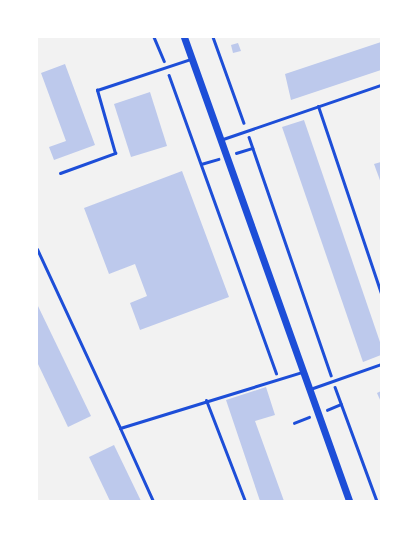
<!DOCTYPE html>
<style>
body{margin:0}
#map{position:relative;width:418px;height:538px;overflow:hidden;background:#f2f2f2;font-family:Ubuntu,sans-serif}
div>[style]{position:absolute}
.building>*{inset:0;background:#bdc9ec}
.path>*{height:2.5px;margin:-1.25px;padding:0 1.25px;transform-origin:1.25px;border-radius:1.25px;background:#1d4ed8}
.service>*{height:3px;margin:-1.5px;padding:0 1.5px;transform-origin:1.5px;border-radius:1.5px;background:#1d4ed8}
.tertiary>*{height:7px;margin:-3.5px;padding:0 3.5px;transform-origin:3.5px;border-radius:3.5px;background:#1d4ed8}
span{translate:-50% -50%;white-space:nowrap;text-align:center;line-height:1.15;-webkit-text-stroke:4px #fff;paint-order:stroke}
.frame{position:absolute;inset:0;border:38px solid #fff;pointer-events:none}
</style>
<div id="map">
<div class="building">
<i style="clip-path:polygon(381px 42px,381px 70px,291px 100px,285px 74px)"></i>
<i style="clip-path:polygon(238px 43px,241px 51px,233px 53px,231px 45px)"></i>
<i style="clip-path:polygon(65px 64px,95px 145px,54px 160px,49px 147px,66px 141px,41px 73px)"></i>
<i style="clip-path:polygon(150px 92px,167px 146px,131px 157px,114px 104px)"></i>
<i style="clip-path:polygon(304px 120px,381px 345px,381px 355px,363px 362px,282px 127px)"></i>
<i style="clip-path:polygon(381px 162px,381px 183px,374px 164px)"></i>
<i style="clip-path:polygon(182px 171px,229px 297px,140px 330px,130px 303px,147px 296px,135px 264px,109px 274px,84px 208px)"></i>
<i style="clip-path:polygon(37px 304px,91px 416px,68px 427px,37px 362px)"></i>
<i style="clip-path:polygon(266px 387px,275px 415px,255px 421px,284px 501px,260px 501px,226px 400px)"></i>
<i style="clip-path:polygon(381px 391px,381px 402px,377px 393px)"></i>
<i style="clip-path:polygon(114px 445px,141px 501px,110px 501px,89px 457px)"></i>
</div>
<div class="path">
<i style="left:154px;top:37px;width:26px;rotate:67deg"></i>
<i style="left:213px;top:37px;width:91px;rotate:70.2deg"></i>
<i style="left:169px;top:75px;width:317px;rotate:70.2deg"></i>
<i style="left:249px;top:137px;width:252px;rotate:71deg"></i>
<i style="left:236px;top:153px;width:17px;rotate:-17deg"></i>
<i style="left:201px;top:164px;width:18px;rotate:-16deg"></i>
<i style="left:335px;top:387px;width:121px;rotate:69.8deg"></i>
<i style="left:327px;top:410px;width:15px;rotate:-23deg"></i>
<i style="left:294px;top:423px;width:16px;rotate:-22deg"></i>
</div>
<div class="service">
<i style="left:318px;top:106px;width:197px;rotate:71.4deg"></i>
<i style="left:220px;top:140px;width:170px;rotate:-18.9deg"></i>
<i style="left:60px;top:173px;width:59px;rotate:-20deg"></i>
<i style="left:115px;top:153px;width:66px;rotate:-105.9deg"></i>
<i style="left:97px;top:90px;width:99px;rotate:-18.3deg"></i>
<i style="left:37px;top:249px;width:197px;rotate:65.1deg"></i>
<i style="left:120px;top:428px;width:190px;rotate:-17.1deg"></i>
<i style="left:310px;top:389px;width:75px;rotate:-19.4deg"></i>
<i style="left:206px;top:400px;width:108px;rotate:68.9deg"></i>
<i style="left:120px;top:428px;width:80px;rotate:65.7deg"></i>
</div>
<div class="tertiary">
<i style="left:184px;top:37px;width:492px;rotate:70.4deg"></i>
</div>
<div class="frame"></div>
</div>
